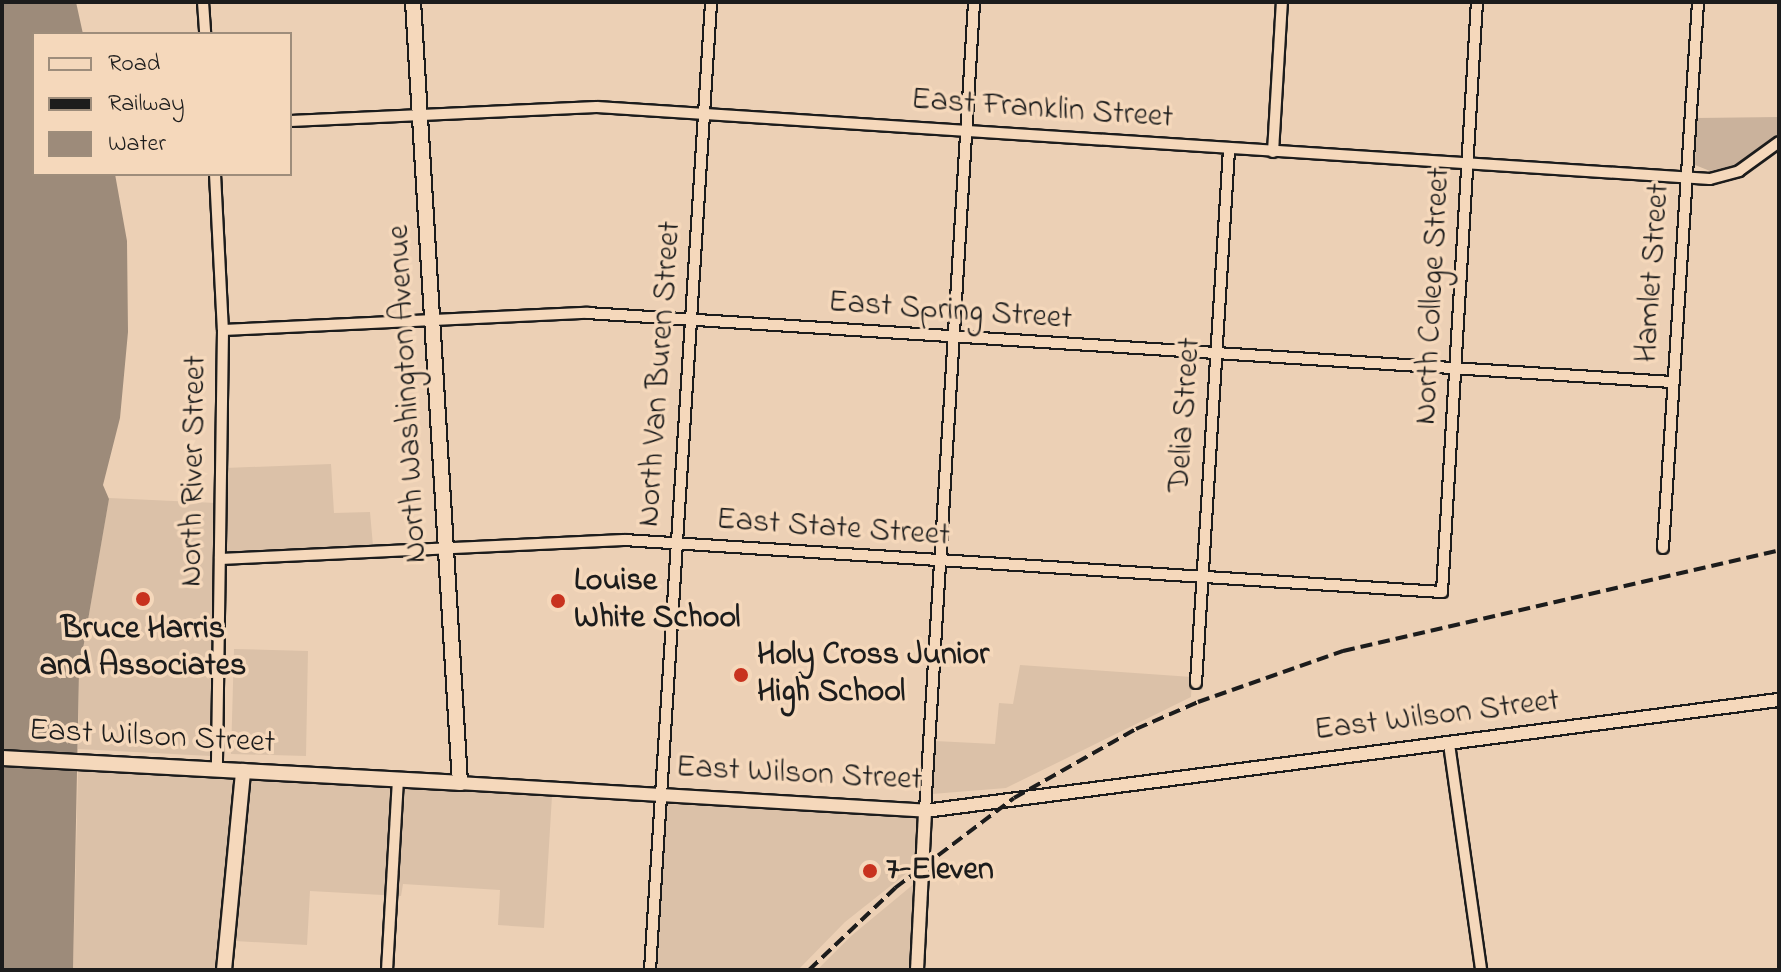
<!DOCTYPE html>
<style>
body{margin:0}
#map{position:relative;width:1781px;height:972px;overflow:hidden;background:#ecd0b5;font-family:"Indie Flower",sans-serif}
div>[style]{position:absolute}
.built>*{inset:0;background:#dbc1a8}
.green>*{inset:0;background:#cab29c}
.water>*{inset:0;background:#9d8b7a}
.roads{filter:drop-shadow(2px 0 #1c1c1c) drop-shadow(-2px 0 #1c1c1c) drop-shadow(0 2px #1c1c1c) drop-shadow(0 -2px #1c1c1c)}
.minor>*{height:10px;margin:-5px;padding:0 5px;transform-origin:5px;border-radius:5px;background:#f5d8bb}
.tertiary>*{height:12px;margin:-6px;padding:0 6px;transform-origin:6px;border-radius:6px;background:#f5d8bb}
.secondary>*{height:14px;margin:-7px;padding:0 7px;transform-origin:7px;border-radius:7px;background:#f5d8bb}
.rail>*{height:4px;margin-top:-2px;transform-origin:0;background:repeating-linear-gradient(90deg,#1c1c1c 0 12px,transparent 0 18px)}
.dots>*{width:22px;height:22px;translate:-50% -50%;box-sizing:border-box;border:4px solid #f5d8bb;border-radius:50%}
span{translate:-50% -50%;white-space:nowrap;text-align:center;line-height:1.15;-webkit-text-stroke:7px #f5d8bb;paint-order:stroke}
.street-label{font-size:32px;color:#1c1c1c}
.poi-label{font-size:32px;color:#1c1c1c;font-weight:700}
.left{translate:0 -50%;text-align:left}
.frame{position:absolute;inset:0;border:4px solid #1c1c1c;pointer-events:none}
.legend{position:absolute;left:32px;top:32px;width:260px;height:144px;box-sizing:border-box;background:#f5d8bb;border:2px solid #9e8d7b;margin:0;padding:10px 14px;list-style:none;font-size:24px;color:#1c1c1c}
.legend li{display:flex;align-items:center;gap:16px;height:40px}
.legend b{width:40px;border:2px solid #9e8d7b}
</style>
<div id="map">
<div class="built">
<i style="clip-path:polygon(331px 464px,334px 513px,370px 512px,373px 546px,224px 553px,225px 468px)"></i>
<i style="clip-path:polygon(109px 498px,216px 503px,210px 756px,78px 749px,79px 672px)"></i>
<i style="clip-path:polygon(234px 649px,308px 651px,306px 756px,231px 754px)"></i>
<i style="clip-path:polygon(1020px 665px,1192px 677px,1191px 697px,1006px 788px,932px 794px,935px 741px,995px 744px,999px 703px,1013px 704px)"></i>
<i style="clip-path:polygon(78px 771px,552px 796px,544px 928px,498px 925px,500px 890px,403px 884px,401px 896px,310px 891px,307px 945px,218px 940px,216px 970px,73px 970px)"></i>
<i style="clip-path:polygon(667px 804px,920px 817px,917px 865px,845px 922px,798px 970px,657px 970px)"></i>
<i style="clip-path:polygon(915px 883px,909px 970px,817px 970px,851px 936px)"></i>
</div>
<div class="green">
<i style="clip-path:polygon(1779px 117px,1779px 134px,1736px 165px,1710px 171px,1695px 165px,1697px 118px)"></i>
</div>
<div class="water">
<i style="clip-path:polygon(2px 2px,76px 2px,83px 34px,34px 34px,34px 174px,115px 174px,127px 241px,128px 332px,120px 418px,103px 485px,109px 499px,79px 672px,73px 970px,2px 970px)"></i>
</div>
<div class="roads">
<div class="minor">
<i style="left:203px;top:2px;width:32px;rotate:86deg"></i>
<i style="left:290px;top:121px;width:307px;rotate:-2.6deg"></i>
<i style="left:597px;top:107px;width:1115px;rotate:3.7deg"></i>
<i style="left:1710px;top:179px;width:30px;rotate:-15deg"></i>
<i style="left:1739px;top:171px;width:49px;rotate:-35.9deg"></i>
<i style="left:1273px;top:152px;width:150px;rotate:-86.6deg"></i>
<i style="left:215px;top:174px;width:156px;rotate:87.1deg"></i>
<i style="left:223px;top:330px;width:439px;rotate:90.8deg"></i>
<i style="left:223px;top:330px;width:364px;rotate:-2.7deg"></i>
<i style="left:587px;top:313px;width:1088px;rotate:3.64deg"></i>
<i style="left:1663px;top:548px;width:547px;rotate:-86.33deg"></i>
<i style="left:220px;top:559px;width:404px;rotate:-2.7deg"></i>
<i style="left:624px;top:540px;width:820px;rotate:3.64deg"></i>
<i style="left:1442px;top:592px;width:591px;rotate:-86.61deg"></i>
<i style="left:1196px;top:683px;width:534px;rotate:-86.46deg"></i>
<i style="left:1449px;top:744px;width:228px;rotate:81.9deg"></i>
<i style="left:925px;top:811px;width:810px;rotate:-86.53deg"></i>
<i style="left:387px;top:970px;width:189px;rotate:-86.7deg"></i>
<i style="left:650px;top:970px;width:970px;rotate:-86.39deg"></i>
</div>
<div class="tertiary">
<i style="left:460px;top:783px;width:466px;rotate:3.4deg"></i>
<i style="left:925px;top:811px;width:861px;rotate:-7.41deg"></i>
<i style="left:917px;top:970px;width:159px;rotate:-87.1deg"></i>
</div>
<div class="secondary">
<i style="left:2px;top:758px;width:459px;rotate:3.1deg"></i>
<i style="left:460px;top:783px;width:782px;rotate:-93.44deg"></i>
<i style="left:224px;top:970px;width:200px;rotate:-84.5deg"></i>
</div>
</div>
<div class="rail">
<i style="left:809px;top:970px;width:119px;rotate:-43.6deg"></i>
<i style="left:895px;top:888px;width:149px;rotate:-37.1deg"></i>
<i style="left:1014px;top:798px;width:140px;rotate:-29.5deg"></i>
<i style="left:1136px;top:729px;width:68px;rotate:-23.5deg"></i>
<i style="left:1198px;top:702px;width:154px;rotate:-19.4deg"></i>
<i style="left:1343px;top:651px;width:448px;rotate:-13deg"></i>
</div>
<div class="dots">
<i style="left:143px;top:599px;background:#c8321e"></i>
<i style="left:558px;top:601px;background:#c8321e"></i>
<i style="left:741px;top:675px;background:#c8321e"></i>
<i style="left:870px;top:871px;background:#c8321e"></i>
</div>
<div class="street-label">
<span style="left:1042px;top:110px;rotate:4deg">East Franklin Street</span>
<span style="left:1654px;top:273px;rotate:-86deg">Hamlet Street</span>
<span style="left:1434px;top:296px;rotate:-87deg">North College Street</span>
<span style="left:950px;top:312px;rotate:4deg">East Spring Street</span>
<span style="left:661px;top:374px;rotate:-86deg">North Van Buren Street</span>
<span style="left:409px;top:394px;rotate:-93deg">North Washington Avenue</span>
<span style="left:1186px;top:415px;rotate:-86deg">Delia Street</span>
<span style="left:195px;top:471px;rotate:-89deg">North River Street</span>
<span style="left:833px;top:529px;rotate:4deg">East State Street</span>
<span style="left:1437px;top:717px;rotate:-7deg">East Wilson Street</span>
<span style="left:152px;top:738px;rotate:3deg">East Wilson Street</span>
<span style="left:799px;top:775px;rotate:3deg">East Wilson Street</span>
</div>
<div class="poi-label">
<span class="left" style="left:574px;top:601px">Louise<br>White School</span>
<span style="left:143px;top:649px">Bruce Harris<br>and Associates</span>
<span class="left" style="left:757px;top:675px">Holy Cross Junior<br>High School</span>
<span class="left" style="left:886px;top:871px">7-Eleven</span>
</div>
<div class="frame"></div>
<ul class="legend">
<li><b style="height:10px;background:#f5d8bb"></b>Road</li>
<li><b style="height:10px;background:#1c1c1c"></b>Railway</li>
<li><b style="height:22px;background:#9d8b7a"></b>Water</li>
</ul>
</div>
